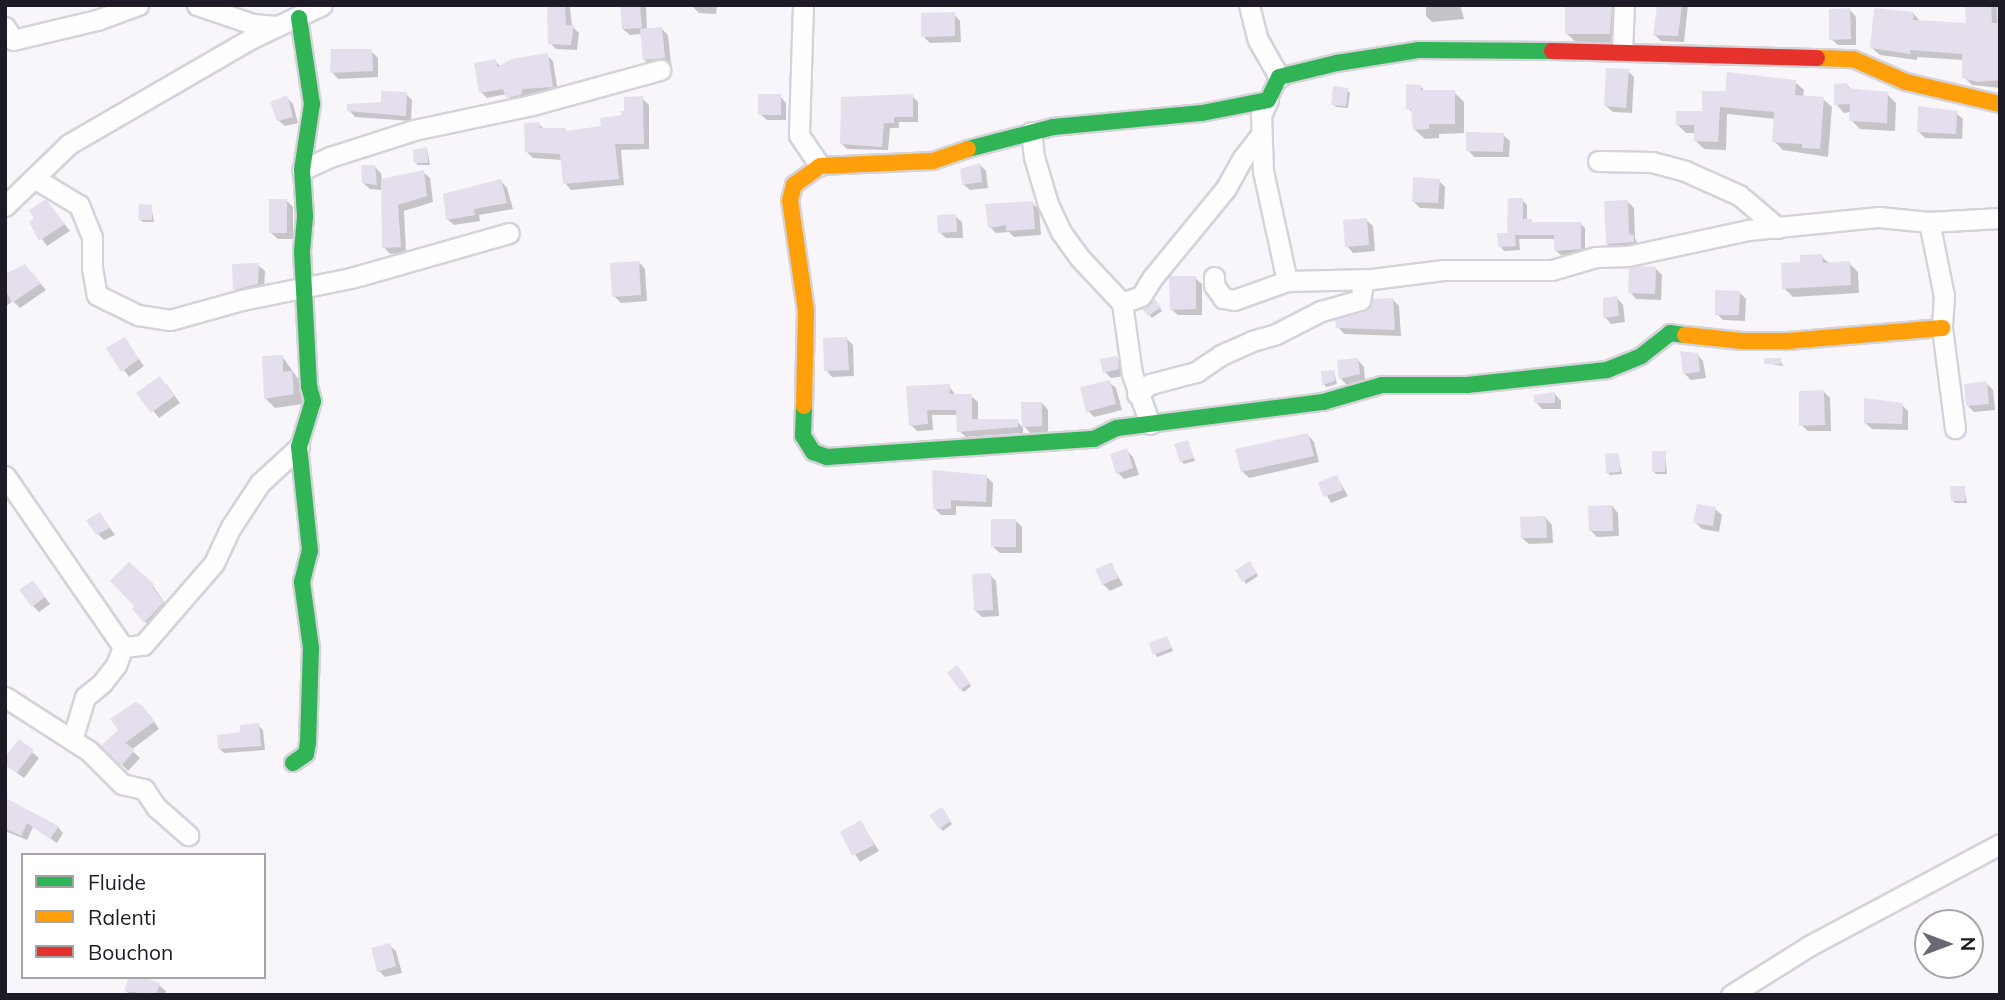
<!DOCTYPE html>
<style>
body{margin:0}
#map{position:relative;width:2005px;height:1000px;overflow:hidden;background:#f8f6fa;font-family:Mulish,sans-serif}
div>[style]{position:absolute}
.shadow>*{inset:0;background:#0003}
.building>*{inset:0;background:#e5dfed}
.roads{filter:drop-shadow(2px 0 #d5d3da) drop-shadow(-2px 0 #d5d3da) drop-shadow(0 2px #d5d3da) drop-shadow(0 -2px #d5d3da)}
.street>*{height:19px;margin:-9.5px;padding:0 9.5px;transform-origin:9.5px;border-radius:9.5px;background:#fefefe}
.fast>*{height:16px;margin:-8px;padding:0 8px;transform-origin:8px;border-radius:8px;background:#30b455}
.slow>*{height:16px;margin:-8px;padding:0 8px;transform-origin:8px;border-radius:8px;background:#ff9f0a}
.jam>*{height:16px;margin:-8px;padding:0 8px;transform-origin:8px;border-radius:8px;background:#e5322d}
span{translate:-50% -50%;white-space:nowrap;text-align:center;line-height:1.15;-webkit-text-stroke:6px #fff;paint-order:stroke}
.frame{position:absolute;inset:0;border:7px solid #1e1b26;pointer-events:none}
.legend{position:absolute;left:21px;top:853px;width:245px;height:126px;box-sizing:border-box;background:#fff;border:2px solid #a5a4a8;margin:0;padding:9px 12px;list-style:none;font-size:21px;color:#1e1b26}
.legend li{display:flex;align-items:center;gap:14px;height:35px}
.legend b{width:35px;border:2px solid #a5a4a8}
.north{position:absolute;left:1914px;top:909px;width:70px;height:70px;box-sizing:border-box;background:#fff;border:2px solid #a5a4a8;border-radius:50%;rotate:90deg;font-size:19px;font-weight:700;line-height:28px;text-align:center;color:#1e1b26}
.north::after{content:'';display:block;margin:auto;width:24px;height:32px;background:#6a6870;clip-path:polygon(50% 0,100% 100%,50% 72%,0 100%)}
</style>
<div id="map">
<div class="shadow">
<i style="clip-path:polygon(549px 5px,570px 7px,572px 26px,579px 33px,577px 50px,556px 49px,550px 43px)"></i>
<i style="clip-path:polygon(622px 5px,646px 5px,647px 30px,661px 28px,668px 35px,671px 64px,651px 66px,645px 60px,642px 34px,630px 35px,623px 29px)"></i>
<i style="clip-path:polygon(717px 5px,716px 14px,699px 13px,692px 6px)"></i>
<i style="clip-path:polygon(1426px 5px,1460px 5px,1464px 19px,1432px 22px,1426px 16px)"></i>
<i style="clip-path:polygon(1567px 5px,1622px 5px,1620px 44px,1577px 43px,1566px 33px)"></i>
<i style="clip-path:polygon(1659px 5px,1688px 5px,1684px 42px,1661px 41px,1655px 35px)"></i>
<i style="clip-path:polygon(1967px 5px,1997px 5px,2000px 88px,1972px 85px,1964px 77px,1964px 60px,1917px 57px,1917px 60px,1880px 55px,1872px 48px,1913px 13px,1920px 21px,1968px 25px)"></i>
<i style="clip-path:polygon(1850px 10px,1856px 17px,1856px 45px,1838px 45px,1831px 39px)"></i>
<i style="clip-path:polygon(954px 14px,960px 21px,961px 42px,930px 43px,923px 36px)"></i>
<i style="clip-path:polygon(371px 51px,378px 58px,378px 77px,338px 79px,332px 72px)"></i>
<i style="clip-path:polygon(547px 55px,553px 61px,558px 92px,529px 94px,527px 100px,514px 103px,507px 94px,487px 98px,481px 92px,495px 61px,501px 67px)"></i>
<i style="clip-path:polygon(1628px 71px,1634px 77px,1632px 113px,1613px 112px,1606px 106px)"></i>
<i style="clip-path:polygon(1795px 82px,1804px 90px,1803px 98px,1823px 99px,1832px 107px,1828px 157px,1783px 150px,1774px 141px,1776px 119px,1727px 114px,1726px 150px,1704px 149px,1695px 140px,1696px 133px,1686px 133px,1677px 124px,1703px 113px,1727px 93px)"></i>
<i style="clip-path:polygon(1847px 85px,1852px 90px,1887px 94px,1896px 103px,1895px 131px,1860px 129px,1851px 120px,1851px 112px,1844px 113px,1836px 104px)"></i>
<i style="clip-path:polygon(1421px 87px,1425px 91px,1454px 92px,1464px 102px,1464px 133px,1439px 134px,1439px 138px,1425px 139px,1414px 129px,1413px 113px,1408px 108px)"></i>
<i style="clip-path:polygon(1347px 90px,1350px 93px,1348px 108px,1336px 107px,1333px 104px)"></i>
<i style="clip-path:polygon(406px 94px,412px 100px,411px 121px,355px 117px,349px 110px,383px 103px)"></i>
<i style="clip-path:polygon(780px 96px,786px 103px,786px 120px,767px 120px,760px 114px)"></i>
<i style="clip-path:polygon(912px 96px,918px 102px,918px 122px,899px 122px,899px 128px,890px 128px,888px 150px,847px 149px,841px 143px)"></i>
<i style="clip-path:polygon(286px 97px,293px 104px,298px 123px,285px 126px,278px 120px)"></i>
<i style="clip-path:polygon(642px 98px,649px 105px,649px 149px,621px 150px,624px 185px,571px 190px,565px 183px,562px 160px,533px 158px,527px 152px,539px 124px,545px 130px,568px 133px,603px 127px,623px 117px)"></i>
<i style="clip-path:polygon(1956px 113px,1963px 119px,1962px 139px,1925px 138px,1918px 131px)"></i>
<i style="clip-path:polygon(1503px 135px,1510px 141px,1509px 157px,1474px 157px,1468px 150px)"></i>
<i style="clip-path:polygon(427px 149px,430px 165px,418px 165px,416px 163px)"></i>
<i style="clip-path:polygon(980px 165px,986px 171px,988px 188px,970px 190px,963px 184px)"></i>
<i style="clip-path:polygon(375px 167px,381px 173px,382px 180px,423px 172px,430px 178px,433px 202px,404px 211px,406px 252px,390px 254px,384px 247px,383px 190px,370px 189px,363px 183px)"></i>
<i style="clip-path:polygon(501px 181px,507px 188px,513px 209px,479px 215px,480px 221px,454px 225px,447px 219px)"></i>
<i style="clip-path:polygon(1439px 181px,1445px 187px,1444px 209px,1420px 208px,1413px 201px)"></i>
<i style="clip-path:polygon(286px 200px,293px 207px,293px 239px,278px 239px,271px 233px)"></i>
<i style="clip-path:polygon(1522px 200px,1527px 205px,1527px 221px,1535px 224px,1580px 223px,1585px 228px,1585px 253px,1561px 255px,1556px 251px,1556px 239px,1519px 239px,1520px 250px,1504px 251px,1500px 246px,1509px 234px)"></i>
<i style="clip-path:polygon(1627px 201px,1634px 208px,1635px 238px,1640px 248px,1614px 250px,1607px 244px)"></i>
<i style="clip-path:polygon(1032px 203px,1039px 209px,1041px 235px,1014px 237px,1009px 232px,996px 233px,990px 227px)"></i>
<i style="clip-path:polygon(151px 206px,154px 222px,143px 222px,140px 220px)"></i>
<i style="clip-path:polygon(52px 208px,70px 231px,47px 246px,31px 223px)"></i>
<i style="clip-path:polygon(955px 216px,962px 222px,963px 238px,946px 238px,939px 232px)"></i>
<i style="clip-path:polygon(1366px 220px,1373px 226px,1375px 251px,1353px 253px,1347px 246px)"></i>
<i style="clip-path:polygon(1821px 256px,1830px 264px,1849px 263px,1858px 272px,1859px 293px,1793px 297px,1784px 288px,1802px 263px)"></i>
<i style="clip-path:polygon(639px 262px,645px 269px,647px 301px,621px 303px,614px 296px)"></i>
<i style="clip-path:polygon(258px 265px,265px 271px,264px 290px,241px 295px,235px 289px)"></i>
<i style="clip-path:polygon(1655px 268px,1662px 275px,1661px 300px,1636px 299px,1630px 292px)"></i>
<i style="clip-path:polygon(31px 273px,46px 290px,20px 308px,13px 301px,5px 307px,5px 276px)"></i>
<i style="clip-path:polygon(1195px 278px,1202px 284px,1202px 315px,1178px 315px,1171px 309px)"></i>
<i style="clip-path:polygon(1739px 292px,1746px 299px,1745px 321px,1723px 320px,1717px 314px)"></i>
<i style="clip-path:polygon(1617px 298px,1623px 305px,1625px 322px,1611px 324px,1605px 317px)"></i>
<i style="clip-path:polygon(1392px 299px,1399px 306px,1401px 336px,1344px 334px,1338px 327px)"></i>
<i style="clip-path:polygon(1157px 303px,1162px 311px,1152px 318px,1145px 309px)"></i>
<i style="clip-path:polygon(847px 339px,853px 345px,854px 376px,832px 377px,826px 370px)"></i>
<i style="clip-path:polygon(125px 340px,144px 366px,129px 377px,109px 349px)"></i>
<i style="clip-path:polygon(1697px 354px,1703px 361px,1706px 378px,1691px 380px,1684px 373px)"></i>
<i style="clip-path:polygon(282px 356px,301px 383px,303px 404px,275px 408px,265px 398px)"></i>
<i style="clip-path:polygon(1116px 358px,1123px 364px,1125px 376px,1111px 378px,1105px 372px)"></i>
<i style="clip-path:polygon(1780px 359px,1783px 366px,1766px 363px)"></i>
<i style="clip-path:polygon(1358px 360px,1364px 367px,1365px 380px,1347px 385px,1341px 379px)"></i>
<i style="clip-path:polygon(1334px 372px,1337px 384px,1326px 387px,1324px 384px)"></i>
<i style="clip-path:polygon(1109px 382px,1116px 388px,1122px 410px,1094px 417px,1088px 411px)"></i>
<i style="clip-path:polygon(1986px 383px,1993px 390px,1995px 410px,1974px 412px,1968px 406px)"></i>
<i style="clip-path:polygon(166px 384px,180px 403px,159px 418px,139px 393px)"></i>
<i style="clip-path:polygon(949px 386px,956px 396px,971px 396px,978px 402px,978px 421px,1017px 421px,1023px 428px,1023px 433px,966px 437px,959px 431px,958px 415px,932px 415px,933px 430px,917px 431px,911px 425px)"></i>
<i style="clip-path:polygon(1824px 392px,1830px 398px,1831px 431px,1808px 431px,1801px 425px)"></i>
<i style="clip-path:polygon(1555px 394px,1561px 401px,1561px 409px,1542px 409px,1536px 402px)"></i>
<i style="clip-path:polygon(1042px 403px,1048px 410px,1048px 432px,1030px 433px,1024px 426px)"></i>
<i style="clip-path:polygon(1902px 405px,1908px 411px,1908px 430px,1872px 429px,1865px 423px)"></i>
<i style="clip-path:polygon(1308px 435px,1314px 442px,1319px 462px,1249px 478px,1242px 471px)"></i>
<i style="clip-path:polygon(1188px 442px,1195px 461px,1184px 464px,1181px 461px)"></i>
<i style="clip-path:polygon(1126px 450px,1133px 457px,1139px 475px,1124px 479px,1118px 473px)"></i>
<i style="clip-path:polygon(1665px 453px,1667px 474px,1656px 474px,1653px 471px)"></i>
<i style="clip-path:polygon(1618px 455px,1622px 474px,1610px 475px,1607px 472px)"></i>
<i style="clip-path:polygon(986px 476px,993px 483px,992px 507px,956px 506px,956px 515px,941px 515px,935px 509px)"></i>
<i style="clip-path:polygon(1337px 477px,1348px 496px,1331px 503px,1320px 483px)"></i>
<i style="clip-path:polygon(1964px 488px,1967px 503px,1955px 503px,1952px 500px)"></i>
<i style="clip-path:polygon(1612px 506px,1618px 513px,1619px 536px,1597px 537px,1591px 531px)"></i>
<i style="clip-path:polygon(1715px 509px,1722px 515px,1719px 532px,1702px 529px,1695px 522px)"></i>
<i style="clip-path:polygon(100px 514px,115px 535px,104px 540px,98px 534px)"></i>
<i style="clip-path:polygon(1546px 518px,1552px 525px,1553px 543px,1529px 544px,1522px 538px)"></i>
<i style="clip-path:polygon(1015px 520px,1022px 527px,1022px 553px,1000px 553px,993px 547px)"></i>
<i style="clip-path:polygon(1111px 564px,1123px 585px,1110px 591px,1103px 584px)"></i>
<i style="clip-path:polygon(1252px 566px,1258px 576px,1246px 584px,1238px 571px)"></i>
<i style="clip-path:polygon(990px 575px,996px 581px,999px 616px,982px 617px,976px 611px)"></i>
<i style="clip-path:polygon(33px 582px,50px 604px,39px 612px,33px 606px)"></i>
<i style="clip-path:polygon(153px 586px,169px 609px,151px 628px,134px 609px)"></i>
<i style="clip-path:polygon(1167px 638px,1173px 651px,1157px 657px,1155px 654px)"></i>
<i style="clip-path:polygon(959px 670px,971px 686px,964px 692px,961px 689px)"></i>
<i style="clip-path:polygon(149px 714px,159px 729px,131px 750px,140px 758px,128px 771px,104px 746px)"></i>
<i style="clip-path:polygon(258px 725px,263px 730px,265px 750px,224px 753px,219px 748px)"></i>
<i style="clip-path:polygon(20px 742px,39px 758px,24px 778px,10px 768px)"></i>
<i style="clip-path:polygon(5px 798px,58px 827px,63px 833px,57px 843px,33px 827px,27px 840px,5px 831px)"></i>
<i style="clip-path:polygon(944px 812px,952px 824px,943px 831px,940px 828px)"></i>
<i style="clip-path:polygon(861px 823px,879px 851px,860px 862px,842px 833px)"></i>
<i style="clip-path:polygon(389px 945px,396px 951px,402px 973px,385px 977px,379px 971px)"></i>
<i style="clip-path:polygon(159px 985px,166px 991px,164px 995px,130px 995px,126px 991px)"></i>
</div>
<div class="building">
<i style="clip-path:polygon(547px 5px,565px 5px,566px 25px,574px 25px,571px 45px,548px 44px)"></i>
<i style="clip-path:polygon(620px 5px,640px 5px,642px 28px,622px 29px)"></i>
<i style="clip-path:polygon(1565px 5px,1612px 5px,1610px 34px,1565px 34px)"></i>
<i style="clip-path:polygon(1657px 5px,1682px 5px,1678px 36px,1653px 35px)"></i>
<i style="clip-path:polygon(1965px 5px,1991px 5px,1992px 23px,1999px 23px,2000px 80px,1978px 82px,1962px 78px,1962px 54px,1910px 50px,1910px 54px,1870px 48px,1874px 8px,1914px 12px,1913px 20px,1966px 23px)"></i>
<i style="clip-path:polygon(1850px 8px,1851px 39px,1829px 40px,1829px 9px)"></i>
<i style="clip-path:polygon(955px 12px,955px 36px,921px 37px,921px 13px)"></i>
<i style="clip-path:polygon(662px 27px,665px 58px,643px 60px,640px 29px)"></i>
<i style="clip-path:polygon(331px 49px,372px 49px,373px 71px,330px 73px)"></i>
<i style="clip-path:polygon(548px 53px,553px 87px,523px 89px,521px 95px,506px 98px,503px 89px,479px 93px,474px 63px,496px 59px,497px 67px,512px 59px)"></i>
<i style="clip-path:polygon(1606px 68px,1629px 69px,1626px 108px,1604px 106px)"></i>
<i style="clip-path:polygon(1727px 72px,1796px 80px,1795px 95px,1824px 97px,1820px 149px,1802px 148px,1802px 144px,1772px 142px,1774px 112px,1720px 107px,1718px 142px,1694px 141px,1694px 125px,1676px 125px,1676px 111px,1702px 111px,1702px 91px,1725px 91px)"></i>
<i style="clip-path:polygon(1847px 83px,1848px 88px,1888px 92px,1887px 123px,1849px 121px,1850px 104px,1834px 105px,1834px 84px)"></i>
<i style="clip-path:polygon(1406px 84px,1421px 85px,1421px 90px,1455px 90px,1455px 124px,1429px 124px,1429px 129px,1413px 130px,1411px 109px,1406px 109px)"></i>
<i style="clip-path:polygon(1333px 86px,1348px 88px,1346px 106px,1331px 105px)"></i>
<i style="clip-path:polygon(381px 91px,407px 92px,406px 116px,347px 111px,347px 104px,381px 102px)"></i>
<i style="clip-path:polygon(758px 94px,781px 94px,781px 115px,758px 115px)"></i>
<i style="clip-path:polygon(913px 94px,913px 117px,894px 117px,894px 123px,884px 123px,882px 147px,840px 144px,841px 97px)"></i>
<i style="clip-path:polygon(287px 95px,293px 117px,277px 121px,270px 102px)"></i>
<i style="clip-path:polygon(643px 96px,644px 144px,615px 144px,619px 179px,563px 184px,560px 154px,525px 152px,524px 123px,539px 122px,540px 128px,566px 128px,566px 131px,601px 126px,600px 118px,621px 115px,621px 111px,624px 111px,624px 97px)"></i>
<i style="clip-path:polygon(1918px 106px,1957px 111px,1956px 134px,1917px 132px)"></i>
<i style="clip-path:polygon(1466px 132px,1504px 133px,1503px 152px,1466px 151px)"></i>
<i style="clip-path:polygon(427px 147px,428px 163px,414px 163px,413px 150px)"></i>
<i style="clip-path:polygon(980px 163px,982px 182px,962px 185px,960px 169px)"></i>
<i style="clip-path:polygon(361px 165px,375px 165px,377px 185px,362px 183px)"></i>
<i style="clip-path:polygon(424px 170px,427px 196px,398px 205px,401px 247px,382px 248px,381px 179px)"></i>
<i style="clip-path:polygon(1413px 177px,1440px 179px,1438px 203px,1412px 202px)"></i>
<i style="clip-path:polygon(501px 179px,507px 203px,474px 209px,475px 215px,446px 220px,443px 194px)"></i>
<i style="clip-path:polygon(1508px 198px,1523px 198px,1523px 219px,1532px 219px,1532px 222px,1581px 222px,1581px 249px,1554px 251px,1554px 235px,1515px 235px,1516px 246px,1498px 247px,1497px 233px,1507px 233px)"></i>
<i style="clip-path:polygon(46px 199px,65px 224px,39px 241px,29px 222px,34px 218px,29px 210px)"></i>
<i style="clip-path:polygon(269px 199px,287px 199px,287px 233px,269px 233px)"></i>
<i style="clip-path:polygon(1628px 200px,1629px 234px,1634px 235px,1634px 242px,1606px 244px,1604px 201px)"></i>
<i style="clip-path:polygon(1033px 201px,1035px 229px,1006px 231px,1006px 225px,988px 228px,985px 204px)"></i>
<i style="clip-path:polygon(139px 204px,152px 205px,152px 220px,138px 220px)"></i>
<i style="clip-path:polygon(956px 214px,957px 232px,938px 233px,937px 215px)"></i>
<i style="clip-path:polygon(1367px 218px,1369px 245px,1345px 247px,1343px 220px)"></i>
<i style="clip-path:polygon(1822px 254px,1823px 263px,1850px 261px,1851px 285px,1782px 289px,1781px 263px,1800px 262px,1800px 255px)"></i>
<i style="clip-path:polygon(639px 261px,641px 295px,612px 297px,610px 263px)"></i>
<i style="clip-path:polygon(259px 263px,258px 284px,233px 290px,232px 264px)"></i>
<i style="clip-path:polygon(25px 264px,41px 283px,12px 303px,5px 289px,5px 274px)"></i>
<i style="clip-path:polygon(1640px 266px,1656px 267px,1655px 294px,1628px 293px,1629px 268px)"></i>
<i style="clip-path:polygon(1169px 276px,1196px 276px,1196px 309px,1170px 310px)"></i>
<i style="clip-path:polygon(1715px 290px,1740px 291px,1739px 315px,1715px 315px)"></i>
<i style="clip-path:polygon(1617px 296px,1619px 316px,1603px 318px,1603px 298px)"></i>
<i style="clip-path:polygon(1154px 298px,1161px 307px,1148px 316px,1142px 309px)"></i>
<i style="clip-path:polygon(1393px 298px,1395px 330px,1336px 328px,1335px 320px,1364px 312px,1373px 299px)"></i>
<i style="clip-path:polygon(125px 337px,139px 359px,121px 372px,106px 348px)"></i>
<i style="clip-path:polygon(847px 337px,849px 370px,824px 371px,823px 338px)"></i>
<i style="clip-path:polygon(1680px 351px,1698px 353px,1700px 372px,1683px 374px)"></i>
<i style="clip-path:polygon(283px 355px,283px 372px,292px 371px,294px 394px,264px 399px,262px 356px)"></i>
<i style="clip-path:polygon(1117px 356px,1119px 369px,1103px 373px,1100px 359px)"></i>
<i style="clip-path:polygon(1358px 358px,1360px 374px,1339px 379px,1337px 360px)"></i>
<i style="clip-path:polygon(1764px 358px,1781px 358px,1781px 364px,1764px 364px)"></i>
<i style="clip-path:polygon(1334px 370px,1335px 381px,1322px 385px,1321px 371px)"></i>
<i style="clip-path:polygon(160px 376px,174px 396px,151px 413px,136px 393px)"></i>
<i style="clip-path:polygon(1110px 380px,1116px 404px,1086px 412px,1080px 387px)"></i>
<i style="clip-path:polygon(1987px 381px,1989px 404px,1966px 406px,1964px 384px)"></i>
<i style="clip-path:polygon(950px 384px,950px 394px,972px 394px,972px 419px,1018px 419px,1018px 427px,957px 432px,956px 410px,927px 410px,928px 424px,909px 426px,906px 386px)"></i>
<i style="clip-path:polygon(1824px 390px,1825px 425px,1799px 426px,1799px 391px)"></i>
<i style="clip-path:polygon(1555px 392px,1555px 403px,1534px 403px,1534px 395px)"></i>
<i style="clip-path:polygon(1864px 398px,1903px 403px,1902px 424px,1864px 423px)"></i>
<i style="clip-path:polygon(1021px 402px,1042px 402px,1042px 426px,1022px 427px)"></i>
<i style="clip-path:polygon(1308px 433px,1314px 456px,1241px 472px,1235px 449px)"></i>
<i style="clip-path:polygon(1188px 440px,1194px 458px,1180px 462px,1174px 444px)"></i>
<i style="clip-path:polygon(1127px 448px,1133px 468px,1116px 474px,1110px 454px)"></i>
<i style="clip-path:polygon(1652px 451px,1666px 451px,1665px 472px,1652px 472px)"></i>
<i style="clip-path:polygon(1619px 453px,1620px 472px,1606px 473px,1605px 454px)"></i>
<i style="clip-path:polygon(932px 470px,987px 475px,986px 502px,951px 500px,951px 509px,933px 509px)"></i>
<i style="clip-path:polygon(1337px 475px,1343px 490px,1323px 497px,1318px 482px)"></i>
<i style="clip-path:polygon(1950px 486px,1965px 486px,1965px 501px,1951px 501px)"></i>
<i style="clip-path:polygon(1697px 504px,1716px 507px,1713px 526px,1693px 523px)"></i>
<i style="clip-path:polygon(1612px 505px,1613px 531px,1589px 531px,1588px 506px)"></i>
<i style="clip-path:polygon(100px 512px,110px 528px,96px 535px,86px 520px)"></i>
<i style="clip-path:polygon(1546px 516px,1547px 538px,1521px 538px,1520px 517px)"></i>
<i style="clip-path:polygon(991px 519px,1016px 519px,1016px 547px,991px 547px)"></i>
<i style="clip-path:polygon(1250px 561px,1257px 573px,1242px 582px,1235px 570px)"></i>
<i style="clip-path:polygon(129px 562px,154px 584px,152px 587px,164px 602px,144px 623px,132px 609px,134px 606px,110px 581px)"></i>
<i style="clip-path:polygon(1112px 562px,1118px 578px,1102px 585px,1095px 569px)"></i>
<i style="clip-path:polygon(991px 573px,993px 610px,974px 611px,972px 574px)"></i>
<i style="clip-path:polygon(33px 580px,45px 597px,32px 607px,19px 590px)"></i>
<i style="clip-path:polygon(1167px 636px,1172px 648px,1153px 655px,1149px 643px)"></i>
<i style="clip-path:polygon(957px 665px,970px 683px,960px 690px,947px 673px)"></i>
<i style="clip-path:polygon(135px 702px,143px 706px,154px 722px,125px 743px,135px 750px,121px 766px,101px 746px,118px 730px,110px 719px)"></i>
<i style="clip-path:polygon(259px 723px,261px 746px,218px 749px,217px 735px,240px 732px,240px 725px)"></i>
<i style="clip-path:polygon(19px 739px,34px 750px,17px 773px,5px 765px,5px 757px)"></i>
<i style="clip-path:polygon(5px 798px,59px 826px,50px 839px,27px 823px,21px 836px,5px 828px)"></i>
<i style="clip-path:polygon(942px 807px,951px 821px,939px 829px,929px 815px)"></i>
<i style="clip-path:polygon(861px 820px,874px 845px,852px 856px,840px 832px)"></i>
<i style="clip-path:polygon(390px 943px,396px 966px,377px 972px,371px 948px)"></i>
<i style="clip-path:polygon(129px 977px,143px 977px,160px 983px,156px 995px,124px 991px)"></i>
</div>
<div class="roads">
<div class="street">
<i style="left:197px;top:5px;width:59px;rotate:18.7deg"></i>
<i style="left:253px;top:24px;width:23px;rotate:5deg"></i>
<i style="left:803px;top:5px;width:130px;rotate:91.8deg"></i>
<i style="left:799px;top:135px;width:37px;rotate:56deg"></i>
<i style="left:1249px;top:5px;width:36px;rotate:76deg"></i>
<i style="left:1258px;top:40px;width:43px;rotate:60.4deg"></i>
<i style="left:5px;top:27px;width:15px;rotate:58deg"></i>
<i style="left:13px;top:40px;width:86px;rotate:-13.4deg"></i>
<i style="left:97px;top:20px;width:44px;rotate:-20.1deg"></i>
<i style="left:1622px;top:51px;width:46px;rotate:-87.5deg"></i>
<i style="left:1268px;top:100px;width:17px;rotate:115deg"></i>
<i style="left:1261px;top:115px;width:56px;rotate:88deg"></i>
<i style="left:1263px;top:171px;width:113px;rotate:77.7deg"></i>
<i style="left:1287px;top:281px;width:85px;rotate:-1.3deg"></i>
<i style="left:1372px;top:279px;width:72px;rotate:-7.2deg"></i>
<i style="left:1443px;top:270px;width:109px"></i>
<i style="left:1552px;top:270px;width:46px;rotate:-16.5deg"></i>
<i style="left:1596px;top:257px;width:32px;rotate:-2deg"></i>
<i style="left:1628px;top:256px;width:123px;rotate:-12.2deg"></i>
<i style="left:1748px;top:230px;width:132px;rotate:-5.7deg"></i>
<i style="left:1879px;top:217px;width:50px;rotate:5.7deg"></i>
<i style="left:1929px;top:222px;width:76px;rotate:78.5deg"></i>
<i style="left:1944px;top:296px;width:32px;rotate:94deg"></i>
<i style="left:1942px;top:328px;width:101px;rotate:82.6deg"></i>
<i style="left:1031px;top:132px;width:25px;rotate:83deg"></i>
<i style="left:1034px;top:157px;width:49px;rotate:73.4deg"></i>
<i style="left:1048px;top:204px;width:31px;rotate:65deg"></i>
<i style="left:1061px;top:232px;width:31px;rotate:54deg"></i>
<i style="left:1079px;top:257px;width:63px;rotate:46.9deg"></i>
<i style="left:1122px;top:303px;width:20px;rotate:-20deg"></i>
<i style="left:1141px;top:296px;width:22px;rotate:-58deg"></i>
<i style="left:1153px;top:277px;width:115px;rotate:-50.6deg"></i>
<i style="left:1226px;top:188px;width:33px;rotate:-61deg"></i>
<i style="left:1242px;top:159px;width:31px;rotate:-52deg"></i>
<i style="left:1598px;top:161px;width:54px;rotate:1.1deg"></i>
<i style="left:1652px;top:162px;width:34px;rotate:15deg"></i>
<i style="left:1685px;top:171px;width:59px;rotate:24deg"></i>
<i style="left:1739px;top:195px;width:51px;rotate:40.2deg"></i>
<i style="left:302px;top:170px;width:31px;rotate:-25deg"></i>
<i style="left:330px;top:157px;width:88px;rotate:-17.8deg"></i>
<i style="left:414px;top:130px;width:121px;rotate:-12deg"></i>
<i style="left:532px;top:105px;width:133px;rotate:-15.3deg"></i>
<i style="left:34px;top:178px;width:52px;rotate:31deg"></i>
<i style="left:79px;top:205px;width:35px;rotate:68deg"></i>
<i style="left:92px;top:238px;width:30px;rotate:90deg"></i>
<i style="left:92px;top:268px;width:27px;rotate:80deg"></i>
<i style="left:97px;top:295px;width:46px;rotate:26deg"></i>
<i style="left:138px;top:315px;width:32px;rotate:9deg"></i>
<i style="left:170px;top:320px;width:75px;rotate:-15.5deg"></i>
<i style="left:242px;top:300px;width:111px;rotate:-11.4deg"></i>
<i style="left:351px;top:278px;width:164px;rotate:-15.9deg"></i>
<i style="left:5px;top:206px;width:89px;rotate:-44.1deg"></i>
<i style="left:69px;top:144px;width:211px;rotate:-30.1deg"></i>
<i style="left:252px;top:38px;width:77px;rotate:-25.2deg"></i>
<i style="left:1929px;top:222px;width:71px;rotate:-3.2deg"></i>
<i style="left:1214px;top:277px;width:8px;rotate:90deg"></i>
<i style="left:1214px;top:285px;width:16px;rotate:55deg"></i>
<i style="left:1223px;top:298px;width:11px;rotate:10deg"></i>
<i style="left:1234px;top:300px;width:56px;rotate:-19.7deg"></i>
<i style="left:1122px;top:303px;width:72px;rotate:82deg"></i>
<i style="left:1132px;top:374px;width:53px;rotate:70.2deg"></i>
<i style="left:1137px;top:394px;width:16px;rotate:-38deg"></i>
<i style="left:1150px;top:384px;width:48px;rotate:-14.6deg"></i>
<i style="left:1196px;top:372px;width:30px;rotate:-34deg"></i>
<i style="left:1221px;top:355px;width:34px;rotate:-24deg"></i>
<i style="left:1252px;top:341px;width:25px;rotate:-16deg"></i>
<i style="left:1276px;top:334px;width:51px;rotate:-27.1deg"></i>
<i style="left:1321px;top:311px;width:41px;rotate:-15.8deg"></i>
<i style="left:1360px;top:300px;width:20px;rotate:-79deg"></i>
<i style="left:5px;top:476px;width:208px;rotate:55.4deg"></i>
<i style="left:123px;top:647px;width:20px;rotate:-6deg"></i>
<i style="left:143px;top:645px;width:108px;rotate:-49.1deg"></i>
<i style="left:214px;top:563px;width:40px;rotate:-65deg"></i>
<i style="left:231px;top:527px;width:53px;rotate:-56.6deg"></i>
<i style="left:260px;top:483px;width:53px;rotate:-42.7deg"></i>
<i style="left:5px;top:697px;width:100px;rotate:32.7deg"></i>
<i style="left:89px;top:751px;width:47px;rotate:45deg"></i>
<i style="left:122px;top:784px;width:23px;rotate:13deg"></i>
<i style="left:144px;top:789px;width:22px;rotate:56deg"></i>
<i style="left:156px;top:807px;width:43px;rotate:41.2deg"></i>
<i style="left:72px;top:740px;width:45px;rotate:-73.2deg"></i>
<i style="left:85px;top:697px;width:22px;rotate:-39deg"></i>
<i style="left:102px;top:683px;width:23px;rotate:-52deg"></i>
<i style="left:116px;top:665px;width:19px;rotate:-69deg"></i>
<i style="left:1731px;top:995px;width:92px;rotate:-32.1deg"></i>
<i style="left:1809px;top:946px;width:217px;rotate:-28.1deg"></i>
</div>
<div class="fast">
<i style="left:968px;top:149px;width:88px;rotate:-14.5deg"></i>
<i style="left:1053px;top:127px;width:150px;rotate:-5.4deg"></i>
<i style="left:1202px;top:113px;width:67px;rotate:-11.1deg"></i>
<i style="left:1268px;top:100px;width:25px;rotate:-64deg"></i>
<i style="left:1279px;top:77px;width:60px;rotate:-13.6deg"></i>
<i style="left:1337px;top:63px;width:82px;rotate:-9.1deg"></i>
<i style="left:1418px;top:50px;width:134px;rotate:0.4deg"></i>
<i style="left:804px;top:406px;width:30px;rotate:92deg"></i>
<i style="left:803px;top:436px;width:19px;rotate:58deg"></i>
<i style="left:813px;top:452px;width:15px;rotate:20deg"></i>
<i style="left:827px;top:457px;width:268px;rotate:-3.9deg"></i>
<i style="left:1094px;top:439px;width:25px;rotate:-26deg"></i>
<i style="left:1117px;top:428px;width:208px;rotate:-7.2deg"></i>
<i style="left:1323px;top:402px;width:61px;rotate:-16.1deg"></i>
<i style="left:1382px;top:385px;width:85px"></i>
<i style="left:1467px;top:385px;width:141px;rotate:-6.1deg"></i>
<i style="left:1607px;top:370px;width:37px;rotate:-22deg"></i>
<i style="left:1641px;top:356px;width:37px;rotate:-38deg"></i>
<i style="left:1670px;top:333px;width:15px;rotate:8deg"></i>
<i style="left:293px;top:763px;width:16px;rotate:-35deg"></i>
<i style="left:306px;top:754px;width:11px;rotate:-80deg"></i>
<i style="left:308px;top:743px;width:95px;rotate:-88.2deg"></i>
<i style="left:311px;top:648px;width:67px;rotate:-97.8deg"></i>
<i style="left:302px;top:582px;width:32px;rotate:-76deg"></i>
<i style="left:310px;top:551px;width:105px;rotate:-96deg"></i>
<i style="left:299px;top:447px;width:48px;rotate:-73.1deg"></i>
<i style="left:313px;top:401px;width:16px;rotate:-105deg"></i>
<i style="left:309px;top:386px;width:135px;rotate:-93deg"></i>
<i style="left:302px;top:251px;width:35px;rotate:-85deg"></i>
<i style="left:305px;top:216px;width:46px;rotate:-93.7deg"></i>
<i style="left:302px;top:170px;width:67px;rotate:-81.4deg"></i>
<i style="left:312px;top:104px;width:87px;rotate:-98.6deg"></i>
</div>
<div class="slow">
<i style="left:1817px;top:58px;width:36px;rotate:2deg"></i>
<i style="left:1853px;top:59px;width:58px;rotate:23.5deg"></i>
<i style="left:1906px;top:82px;width:97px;rotate:13.2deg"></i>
<i style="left:1685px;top:335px;width:57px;rotate:6deg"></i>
<i style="left:1742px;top:341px;width:45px"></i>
<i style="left:1787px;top:341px;width:156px;rotate:-4.8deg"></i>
<i style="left:804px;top:406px;width:95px;rotate:-88.8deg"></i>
<i style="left:806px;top:311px;width:112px;rotate:-98.2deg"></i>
<i style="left:790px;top:200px;width:16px;rotate:-75deg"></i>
<i style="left:794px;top:185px;width:32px;rotate:-36deg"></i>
<i style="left:820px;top:166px;width:113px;rotate:-2.5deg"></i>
<i style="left:933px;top:161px;width:37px;rotate:-19deg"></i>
</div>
<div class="jam">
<i style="left:1552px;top:51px;width:265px;rotate:1.5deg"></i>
</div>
</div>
<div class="frame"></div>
<ul class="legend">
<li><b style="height:9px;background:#30b455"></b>Fluide</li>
<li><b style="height:9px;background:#ff9f0a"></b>Ralenti</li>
<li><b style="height:9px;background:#e5322d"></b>Bouchon</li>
</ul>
<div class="north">N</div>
</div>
